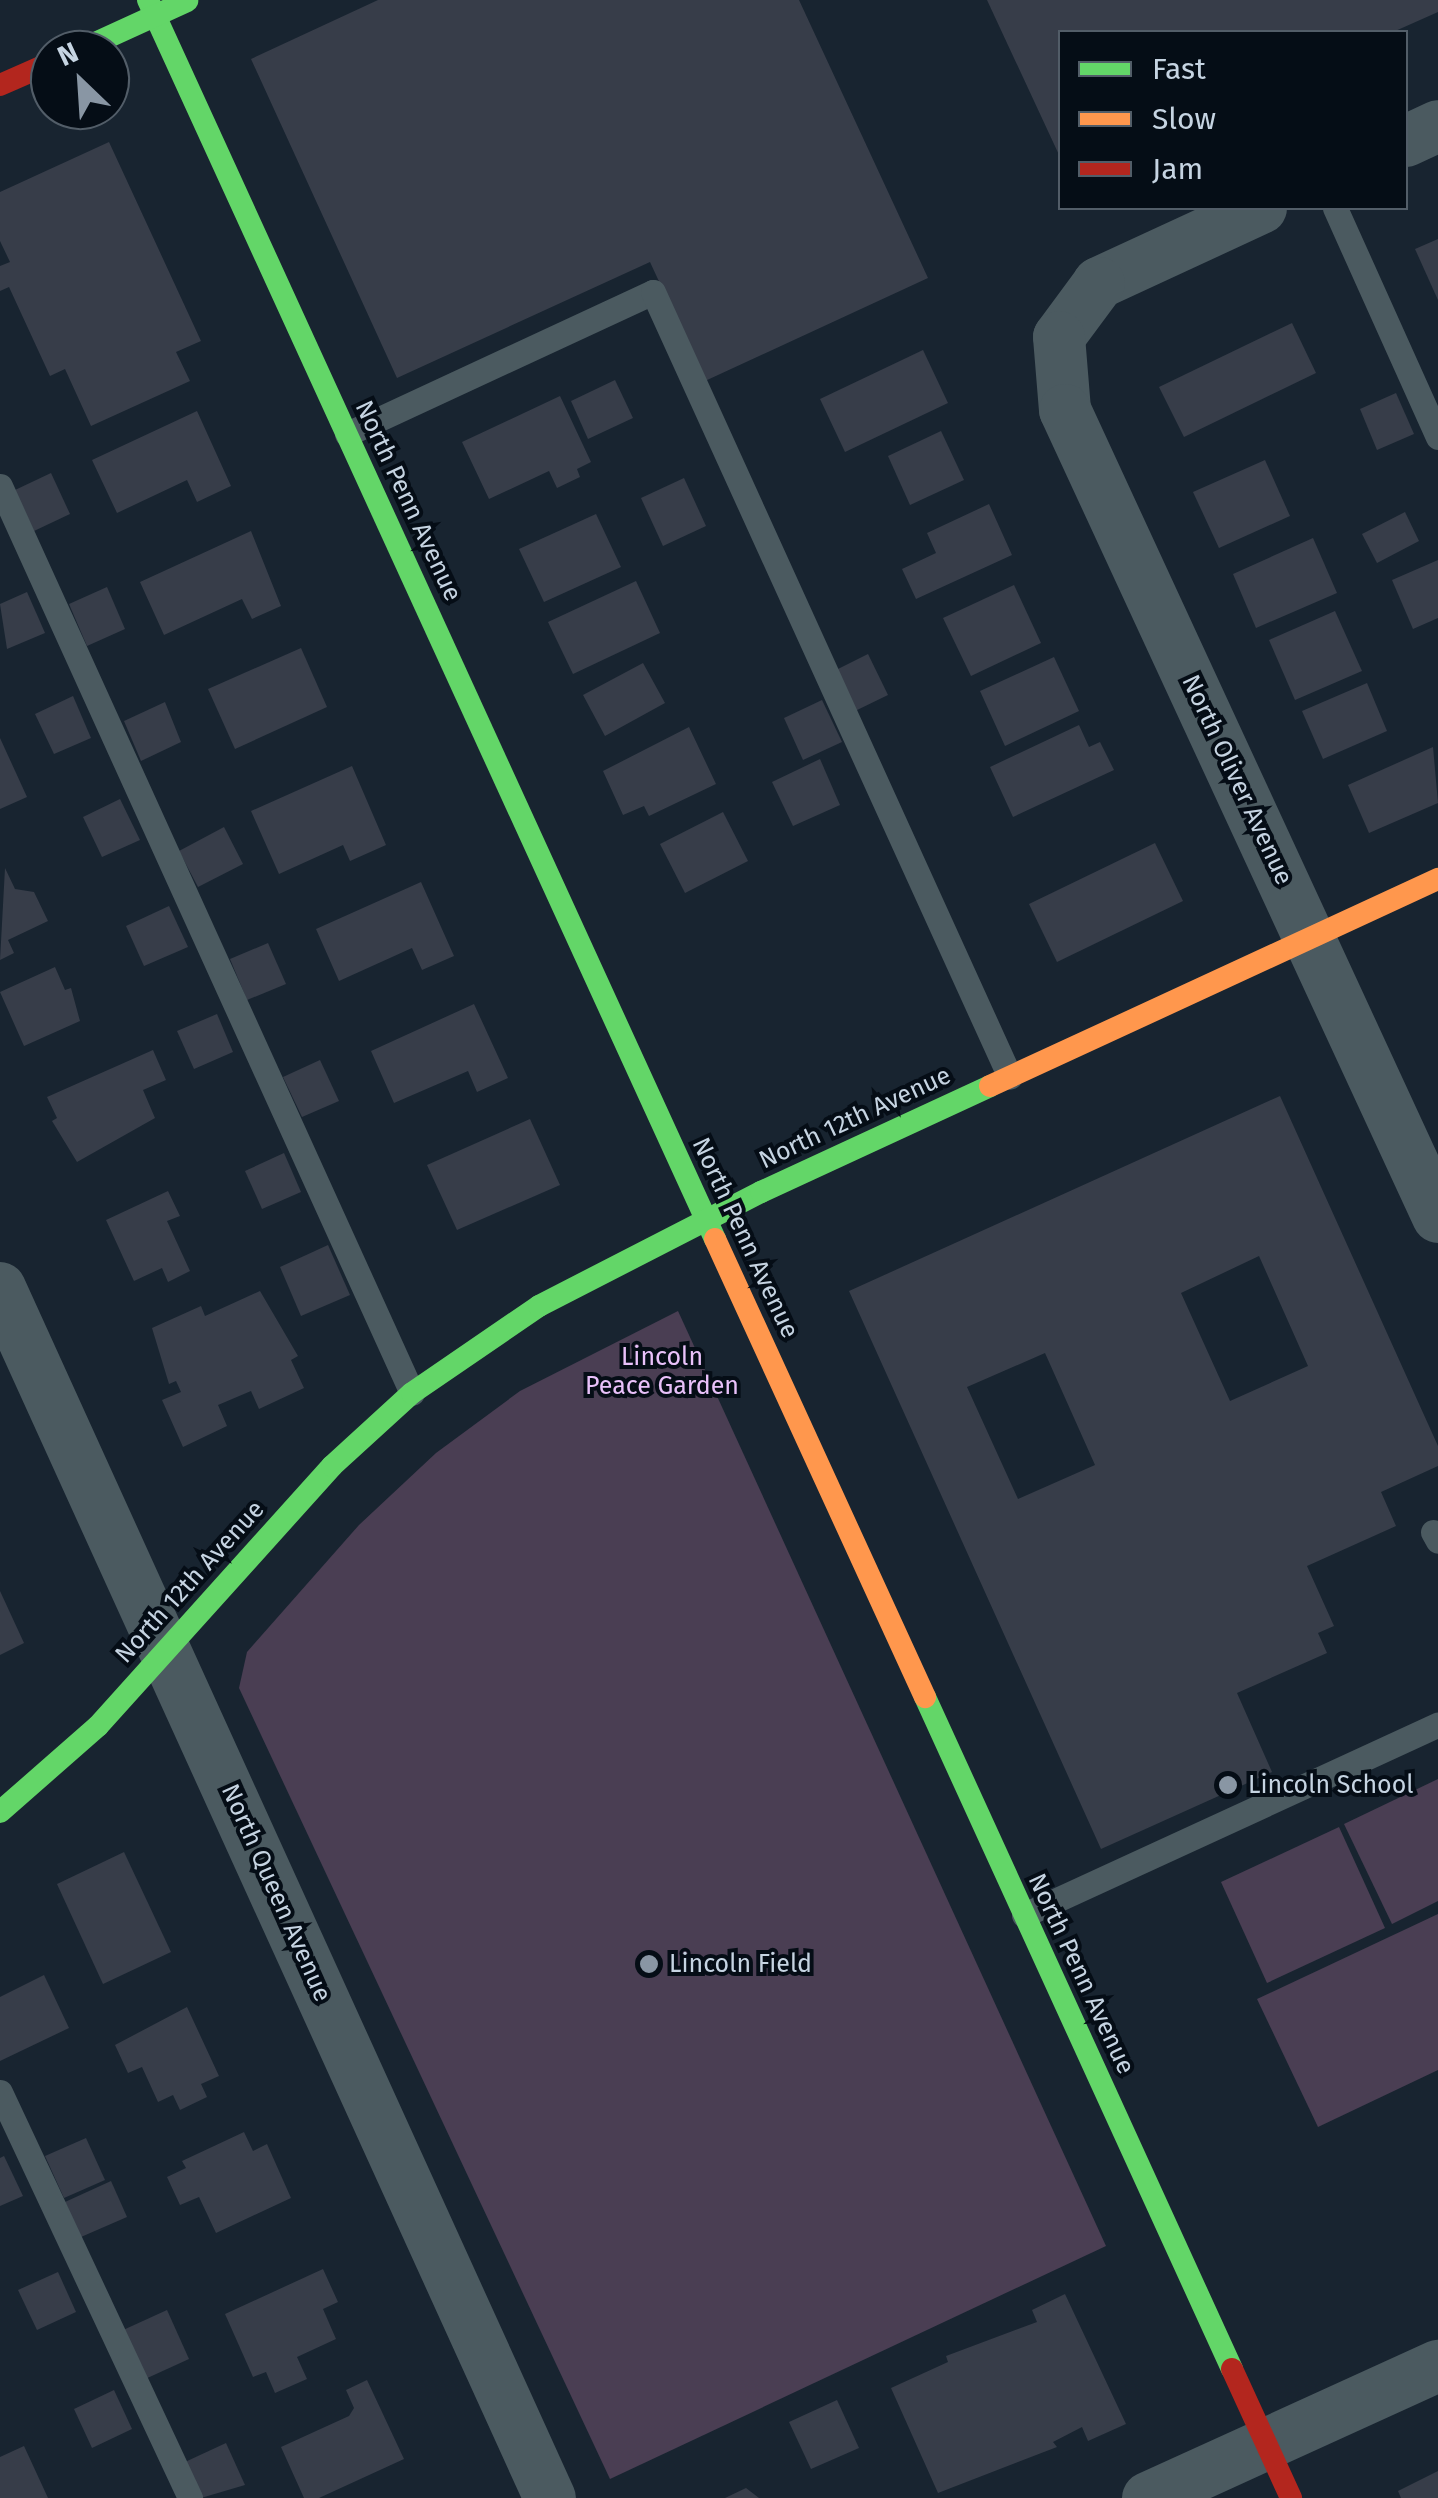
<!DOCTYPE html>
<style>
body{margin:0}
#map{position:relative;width:1438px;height:2498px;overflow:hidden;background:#182430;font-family:"Fira Sans",sans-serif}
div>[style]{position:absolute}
.green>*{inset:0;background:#4a3e53}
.building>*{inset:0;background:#373d49}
.lane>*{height:25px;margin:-12.5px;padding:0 12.5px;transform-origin:12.5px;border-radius:12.5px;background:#4b5a60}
.street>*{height:52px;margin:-26px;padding:0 26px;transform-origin:26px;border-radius:26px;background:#4b5a60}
.fast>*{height:22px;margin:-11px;padding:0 11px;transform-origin:11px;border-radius:11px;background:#63d668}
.slow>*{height:22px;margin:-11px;padding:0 11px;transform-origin:11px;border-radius:11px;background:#ff974d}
.jam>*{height:22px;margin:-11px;padding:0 11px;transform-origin:11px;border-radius:11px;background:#b3261e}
.dots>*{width:28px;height:28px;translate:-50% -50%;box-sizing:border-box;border:5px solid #050d16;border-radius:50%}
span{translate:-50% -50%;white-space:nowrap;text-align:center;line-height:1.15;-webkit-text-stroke:8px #050d16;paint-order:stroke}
.street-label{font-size:25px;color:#c6d4e2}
.park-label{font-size:25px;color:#e9c1fa}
.poi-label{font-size:25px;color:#c6d4e2}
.left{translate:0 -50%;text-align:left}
.legend{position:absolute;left:1058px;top:30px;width:350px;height:180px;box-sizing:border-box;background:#050d16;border:2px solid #525d68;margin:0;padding:12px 18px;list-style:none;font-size:30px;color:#c6d4e2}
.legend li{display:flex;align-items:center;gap:20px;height:50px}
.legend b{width:50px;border:2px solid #525d68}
.north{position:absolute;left:30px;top:30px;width:100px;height:100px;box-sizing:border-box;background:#050d16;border:2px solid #525d68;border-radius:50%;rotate:335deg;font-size:28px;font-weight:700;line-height:40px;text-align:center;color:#c6d4e2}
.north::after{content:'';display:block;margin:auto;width:35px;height:45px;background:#8996a4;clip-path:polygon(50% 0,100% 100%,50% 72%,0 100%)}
</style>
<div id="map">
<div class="green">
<i style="clip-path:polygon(678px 1311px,1106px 2246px,610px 2479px,239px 1688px,247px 1652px,359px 1525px,436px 1453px,520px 1391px)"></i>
<i style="clip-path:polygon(1438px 1779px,1438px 1901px,1392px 1924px,1344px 1824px)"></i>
<i style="clip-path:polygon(1339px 1827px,1385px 1928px,1267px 1983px,1221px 1882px)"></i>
<i style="clip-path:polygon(1438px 1914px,1438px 2070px,1318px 2127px,1257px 1999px)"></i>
</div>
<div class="building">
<i style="clip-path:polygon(378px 0,799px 0,928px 278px,705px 381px,650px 262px,397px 378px,251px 59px)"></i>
<i style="clip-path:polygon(987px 0,1438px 0,1438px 12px,1393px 32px,1060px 32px,1060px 157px)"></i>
<i style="clip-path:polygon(109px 142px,201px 341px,176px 352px,190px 381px,91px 426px,65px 369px,50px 376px,9px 287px,0 291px,0 266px,10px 262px,0 241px,0 192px)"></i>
<i style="clip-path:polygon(1438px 239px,1438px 300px,1415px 249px)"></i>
<i style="clip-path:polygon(1292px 323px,1316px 373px,1184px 437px,1159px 387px)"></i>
<i style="clip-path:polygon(923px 350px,948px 403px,845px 452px,820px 399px)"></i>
<i style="clip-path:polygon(615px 380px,633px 418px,588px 439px,571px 401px)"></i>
<i style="clip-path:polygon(1396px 393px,1414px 434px,1377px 450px,1360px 409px)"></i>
<i style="clip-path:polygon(560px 396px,591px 462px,577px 469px,580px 477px,557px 488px,549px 471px,489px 499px,462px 442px)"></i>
<i style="clip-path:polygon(197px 411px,231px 486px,197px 502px,187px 480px,117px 513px,92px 460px)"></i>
<i style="clip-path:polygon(941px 431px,964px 480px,910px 505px,888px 456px)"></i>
<i style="clip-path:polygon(1265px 460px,1290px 516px,1219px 548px,1193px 492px)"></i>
<i style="clip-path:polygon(51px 473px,70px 514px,34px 531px,15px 490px)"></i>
<i style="clip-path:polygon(684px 478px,706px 526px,663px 546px,641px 498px)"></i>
<i style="clip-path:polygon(989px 504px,1012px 555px,916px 599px,902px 569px,936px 553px,927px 533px)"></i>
<i style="clip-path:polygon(1405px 512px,1419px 541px,1377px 563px,1362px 534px)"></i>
<i style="clip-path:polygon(596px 514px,621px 567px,544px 602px,519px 549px)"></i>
<i style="clip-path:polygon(251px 531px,281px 606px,252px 619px,242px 599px,164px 635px,140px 582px)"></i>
<i style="clip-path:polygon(1313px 538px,1337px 593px,1256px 628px,1233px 574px)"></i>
<i style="clip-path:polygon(1438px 560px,1438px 618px,1413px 629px,1392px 580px)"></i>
<i style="clip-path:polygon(636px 581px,660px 633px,573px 674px,548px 622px)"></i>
<i style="clip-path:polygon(1014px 585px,1041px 643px,971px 676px,943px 618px)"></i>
<i style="clip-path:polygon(107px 587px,125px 629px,87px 646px,69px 604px)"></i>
<i style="clip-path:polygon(27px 592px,45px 633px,7px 649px,0 604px)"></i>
<i style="clip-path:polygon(1335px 611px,1362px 671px,1295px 700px,1269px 640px)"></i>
<i style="clip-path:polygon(301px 648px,327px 707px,235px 749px,208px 689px)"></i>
<i style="clip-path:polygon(868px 654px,888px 695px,853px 712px,834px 671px)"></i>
<i style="clip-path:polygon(1054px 657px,1079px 711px,1005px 746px,980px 691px)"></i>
<i style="clip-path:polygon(643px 663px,665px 703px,605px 736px,583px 695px)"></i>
<i style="clip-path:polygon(1367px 683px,1387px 731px,1323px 759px,1302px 711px)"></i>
<i style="clip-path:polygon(73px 696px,91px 738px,54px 754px,35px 714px)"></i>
<i style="clip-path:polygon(822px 700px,842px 742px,803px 760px,784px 718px)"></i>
<i style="clip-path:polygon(165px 702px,181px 742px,141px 761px,124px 721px)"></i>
<i style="clip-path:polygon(1079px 725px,1089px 747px,1100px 742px,1114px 770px,1013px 817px,990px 767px)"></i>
<i style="clip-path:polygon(689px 727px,716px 784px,649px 816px,644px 806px,623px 815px,603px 771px)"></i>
<i style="clip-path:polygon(0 738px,27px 797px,0 809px)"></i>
<i style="clip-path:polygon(1433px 747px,1438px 803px,1369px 833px,1348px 785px)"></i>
<i style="clip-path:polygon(820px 759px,840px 805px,793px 826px,772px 782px)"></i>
<i style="clip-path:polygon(352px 766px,386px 845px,350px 861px,343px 845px,279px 874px,251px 811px)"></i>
<i style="clip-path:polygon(120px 799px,140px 840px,102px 857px,83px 817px)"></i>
<i style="clip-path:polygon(723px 812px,748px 861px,685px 893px,660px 844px)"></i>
<i style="clip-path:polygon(224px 827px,243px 864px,198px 887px,179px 851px)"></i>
<i style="clip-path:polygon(1155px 843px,1183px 901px,1057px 962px,1029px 904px)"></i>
<i style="clip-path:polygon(5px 868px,15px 889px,34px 892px,48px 921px,8px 940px,14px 953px,0 960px)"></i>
<i style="clip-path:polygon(421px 882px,454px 956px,422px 970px,412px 948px,339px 981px,316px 929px)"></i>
<i style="clip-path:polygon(169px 906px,188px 947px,144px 966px,126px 926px)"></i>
<i style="clip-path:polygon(268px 943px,286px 984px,247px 1000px,230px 959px)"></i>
<i style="clip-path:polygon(55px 967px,65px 990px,71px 988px,80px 1021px,24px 1046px,0 992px)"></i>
<i style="clip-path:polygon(474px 1004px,508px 1078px,477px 1092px,468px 1071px,394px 1103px,371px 1051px)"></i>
<i style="clip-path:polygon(217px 1014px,233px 1052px,194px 1069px,177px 1031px)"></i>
<i style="clip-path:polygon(153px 1050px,166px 1080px,143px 1090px,155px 1118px,77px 1162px,52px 1121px,57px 1118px,47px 1097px)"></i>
<i style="clip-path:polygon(320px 1060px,339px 1101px,302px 1117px,283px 1077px)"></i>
<i style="clip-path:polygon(evenodd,1280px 1096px,1438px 1446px,1438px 1466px,1381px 1492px,1396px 1526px,1307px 1566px,1334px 1626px,1318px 1633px,1327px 1653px,1237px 1693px,1272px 1772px,1101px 1849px,849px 1291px,1280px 1096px,1259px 1256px,1308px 1366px,1230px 1401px,1181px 1293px,1259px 1256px,1280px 1096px,1045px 1353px,1095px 1465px,1018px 1499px,967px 1387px,1045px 1353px)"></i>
<i style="clip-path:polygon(530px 1119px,560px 1185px,457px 1230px,427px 1165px)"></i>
<i style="clip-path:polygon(284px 1153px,301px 1192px,262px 1209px,245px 1171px)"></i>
<i style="clip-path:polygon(168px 1191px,180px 1216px,167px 1221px,190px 1271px,168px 1282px,162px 1268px,134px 1281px,106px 1220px)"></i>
<i style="clip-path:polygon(328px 1245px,350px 1295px,301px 1316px,280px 1267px)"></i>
<i style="clip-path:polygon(260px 1291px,298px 1356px,291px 1360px,304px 1388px,259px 1409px,251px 1391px,218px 1405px,227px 1426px,183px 1447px,162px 1400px,181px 1392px,176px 1381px,169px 1384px,152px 1328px,201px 1306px,205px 1316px)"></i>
<i style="clip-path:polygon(0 1591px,24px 1643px,0 1655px)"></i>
<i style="clip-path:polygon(124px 1852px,171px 1952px,103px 1984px,57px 1884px)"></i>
<i style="clip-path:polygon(44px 1975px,69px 2028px,0 2061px,0 1997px)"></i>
<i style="clip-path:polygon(187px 2007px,219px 2076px,201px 2084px,207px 2097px,180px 2110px,173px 2095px,158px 2102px,142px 2067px,128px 2073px,115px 2045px)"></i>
<i style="clip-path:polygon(244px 2132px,253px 2151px,267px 2144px,291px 2198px,216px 2233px,199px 2197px,180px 2205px,167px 2177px,186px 2168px,182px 2161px)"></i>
<i style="clip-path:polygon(86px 2138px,105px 2180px,64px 2198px,45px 2156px)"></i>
<i style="clip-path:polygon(4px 2156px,23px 2196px,0 2206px,0 2158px)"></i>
<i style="clip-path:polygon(111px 2181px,127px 2217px,81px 2237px,65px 2202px)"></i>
<i style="clip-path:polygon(323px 2269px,338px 2302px,323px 2309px,336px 2339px,297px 2357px,307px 2379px,275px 2393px,266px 2372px,253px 2377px,225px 2314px)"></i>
<i style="clip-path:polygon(58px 2272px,76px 2312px,37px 2330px,18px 2290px)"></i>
<i style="clip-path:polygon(1065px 2294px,1126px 2424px,1088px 2441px,1082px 2427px,1053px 2442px,1057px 2447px,938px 2493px,891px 2388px,948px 2362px,946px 2356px,1037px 2322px,1032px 2310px)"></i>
<i style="clip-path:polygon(167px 2310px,189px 2359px,143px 2380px,121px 2331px)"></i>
<i style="clip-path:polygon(367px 2380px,404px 2459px,319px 2498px,304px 2498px,281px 2447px,349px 2416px,354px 2408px,346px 2390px)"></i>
<i style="clip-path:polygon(114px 2390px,132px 2429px,92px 2448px,74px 2409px)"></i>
<i style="clip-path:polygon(837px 2400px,859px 2448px,811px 2469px,789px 2422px)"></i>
<i style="clip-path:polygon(226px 2443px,245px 2485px,201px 2498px,185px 2462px)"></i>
<i style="clip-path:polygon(24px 2446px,48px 2498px,0 2498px,0 2457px)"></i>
<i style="clip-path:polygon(1438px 2471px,1438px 2498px,1401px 2498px,1398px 2491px)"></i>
<i style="clip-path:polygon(746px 2488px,759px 2498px,725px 2498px)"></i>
</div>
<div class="lane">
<i style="left:1335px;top:208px;width:251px;rotate:65.8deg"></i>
<i style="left:347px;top:434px;width:337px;rotate:-24.9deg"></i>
<i style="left:653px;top:292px;width:862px;rotate:65.55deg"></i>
<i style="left:0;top:486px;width:996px;rotate:65.57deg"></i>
<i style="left:1433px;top:1532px;width:10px;rotate:61deg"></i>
<i style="left:1024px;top:1915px;width:456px;rotate:-24.7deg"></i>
<i style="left:0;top:2092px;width:448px;rotate:64.9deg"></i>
</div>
<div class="street">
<i style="left:1406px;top:141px;width:35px;rotate:-25deg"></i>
<i style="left:1261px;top:208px;width:179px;rotate:155.2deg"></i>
<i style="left:1099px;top:283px;width:67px;rotate:126.5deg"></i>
<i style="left:1059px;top:337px;width:73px;rotate:85.3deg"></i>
<i style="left:1065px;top:410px;width:889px;rotate:65.19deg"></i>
<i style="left:0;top:1288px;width:1329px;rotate:65.56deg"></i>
<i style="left:1148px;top:2498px;width:319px;rotate:-24.5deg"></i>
</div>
<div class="fast">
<i style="left:148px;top:0;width:1363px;rotate:65.41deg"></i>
<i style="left:80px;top:50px;width:118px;rotate:-24.6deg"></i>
<i style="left:925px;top:1697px;width:739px;rotate:65.45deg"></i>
<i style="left:0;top:1812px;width:130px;rotate:-41.3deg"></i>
<i style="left:98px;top:1726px;width:350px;rotate:-48deg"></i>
<i style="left:332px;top:1466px;width:108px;rotate:-42.4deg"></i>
<i style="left:412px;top:1393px;width:154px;rotate:-34.4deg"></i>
<i style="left:539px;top:1306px;width:250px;rotate:-27.2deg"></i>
<i style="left:761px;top:1192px;width:252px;rotate:-24.8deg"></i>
</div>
<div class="slow">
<i style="left:990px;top:1086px;width:494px;rotate:-24.8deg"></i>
<i style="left:715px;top:1239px;width:504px;rotate:65.37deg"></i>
</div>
<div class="jam">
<i style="left:0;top:85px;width:55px;rotate:-23.7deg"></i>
<i style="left:1232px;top:2369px;width:142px;rotate:65.4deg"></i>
</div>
<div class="dots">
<i style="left:1228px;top:1785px;background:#8996a4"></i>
<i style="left:649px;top:1964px;background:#8996a4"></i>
</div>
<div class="street-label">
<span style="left:408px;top:501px;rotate:65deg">North Penn Avenue</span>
<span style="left:1237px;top:780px;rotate:65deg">North Oliver Avenue</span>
<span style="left:855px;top:1118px;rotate:-25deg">North 12th Avenue</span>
<span style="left:745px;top:1238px;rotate:65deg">North Penn Avenue</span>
<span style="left:190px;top:1582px;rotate:-48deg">North 12th Avenue</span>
<span style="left:276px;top:1893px;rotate:66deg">North Queen Avenue</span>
<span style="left:1081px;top:1974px;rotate:65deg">North Penn Avenue</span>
</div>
<div class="park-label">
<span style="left:662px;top:1372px">Lincoln<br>Peace Garden</span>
</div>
<div class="poi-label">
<span class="left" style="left:1248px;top:1785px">Lincoln School</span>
<span class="left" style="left:669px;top:1964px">Lincoln Field</span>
</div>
<ul class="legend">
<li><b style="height:12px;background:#63d668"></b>Fast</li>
<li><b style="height:12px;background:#ff974d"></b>Slow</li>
<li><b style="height:12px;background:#b3261e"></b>Jam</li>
</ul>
<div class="north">N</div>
</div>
